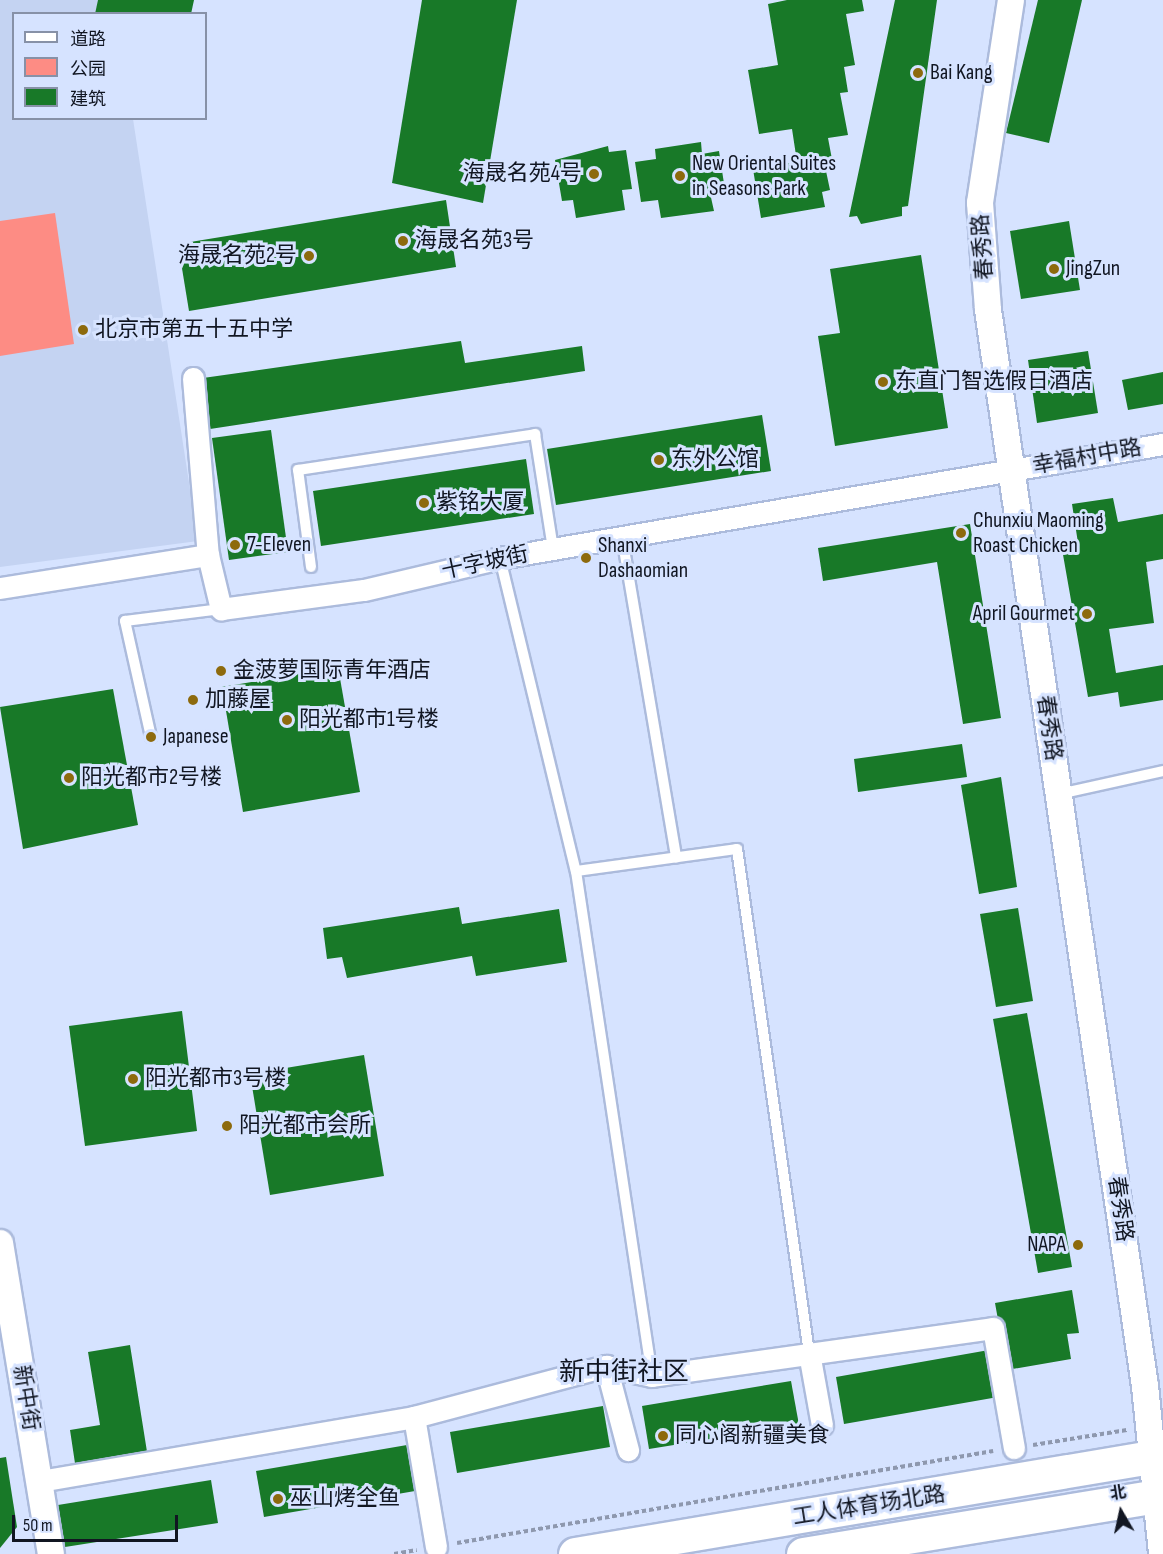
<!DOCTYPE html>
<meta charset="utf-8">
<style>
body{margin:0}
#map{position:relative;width:1163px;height:1554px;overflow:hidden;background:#d6e3ff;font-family:"Sofia Sans Condensed","Noto Sans SC",sans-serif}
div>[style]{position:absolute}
.built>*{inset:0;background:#c4d3f2}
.green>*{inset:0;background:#fd8c84}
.building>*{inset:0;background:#187928}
.path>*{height:4px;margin-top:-2px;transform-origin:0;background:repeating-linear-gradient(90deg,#8e98ae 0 4.5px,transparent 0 7.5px)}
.roads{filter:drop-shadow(2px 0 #acbbdc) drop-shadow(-2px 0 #acbbdc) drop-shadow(0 2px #acbbdc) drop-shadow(0 -2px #acbbdc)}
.service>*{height:10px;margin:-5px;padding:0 5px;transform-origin:5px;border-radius:5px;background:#fff}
.minor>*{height:21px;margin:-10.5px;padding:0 10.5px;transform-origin:10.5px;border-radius:10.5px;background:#fff}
.tertiary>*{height:26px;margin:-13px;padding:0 13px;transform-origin:13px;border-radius:13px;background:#fff}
.primary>*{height:33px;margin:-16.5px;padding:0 16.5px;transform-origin:16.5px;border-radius:16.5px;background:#fff}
.dots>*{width:16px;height:16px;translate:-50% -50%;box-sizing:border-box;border:3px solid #d6e3ff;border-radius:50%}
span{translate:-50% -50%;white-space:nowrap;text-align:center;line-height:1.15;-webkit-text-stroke:6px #d6e3ff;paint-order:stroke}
.poi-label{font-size:22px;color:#111622}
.left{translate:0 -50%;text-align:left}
.right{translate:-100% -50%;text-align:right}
.street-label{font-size:22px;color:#111622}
.quarter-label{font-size:26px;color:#111622}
.legend{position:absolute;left:12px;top:12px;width:195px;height:108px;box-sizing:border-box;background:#d6e3ff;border:2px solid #8791a7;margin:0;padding:8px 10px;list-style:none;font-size:18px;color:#111622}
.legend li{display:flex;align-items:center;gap:12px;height:30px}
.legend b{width:30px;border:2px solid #8791a7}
.north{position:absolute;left:1091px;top:1482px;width:60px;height:60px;-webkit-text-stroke:4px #d6e3ff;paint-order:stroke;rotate:351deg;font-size:16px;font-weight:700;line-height:24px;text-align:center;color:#111622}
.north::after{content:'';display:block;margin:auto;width:21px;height:27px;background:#111622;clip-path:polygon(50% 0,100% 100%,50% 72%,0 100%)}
.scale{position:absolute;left:12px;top:1515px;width:166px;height:27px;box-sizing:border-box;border:3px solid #111622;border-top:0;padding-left:8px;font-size:18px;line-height:21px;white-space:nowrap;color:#111622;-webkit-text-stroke:4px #d6e3ff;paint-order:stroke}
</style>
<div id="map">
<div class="built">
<i style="clip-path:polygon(0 0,115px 0,117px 13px,14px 14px,14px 118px,133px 119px,198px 541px,0 567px)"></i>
</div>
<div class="green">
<i style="clip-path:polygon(55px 213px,74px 344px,0 356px,0 221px)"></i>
</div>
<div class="building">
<i style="clip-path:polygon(98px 0,194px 0,191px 14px,95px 14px)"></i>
<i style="clip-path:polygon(422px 0,517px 0,483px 203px,392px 183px)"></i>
<i style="clip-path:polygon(787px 0,862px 0,864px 11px,846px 14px,855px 65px,844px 67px,848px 92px,840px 93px,848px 135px,828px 138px,834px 170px,826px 171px,830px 190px,822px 192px,825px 207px,761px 218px,753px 169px,797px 162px,792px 129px,759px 134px,748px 70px,778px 65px,768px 4px)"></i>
<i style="clip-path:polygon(895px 0,937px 0,908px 206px,902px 207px,902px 216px,861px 224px,857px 216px,849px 217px)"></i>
<i style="clip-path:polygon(1038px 0,1082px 0,1049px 143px,1006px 133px)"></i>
<i style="clip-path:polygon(701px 142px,702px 154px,719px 151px,725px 190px,710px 193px,714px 211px,661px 218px,658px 200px,641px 202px,635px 162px,656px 159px,655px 149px)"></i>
<i style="clip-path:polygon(608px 146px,609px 152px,626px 150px,632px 189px,622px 190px,625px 210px,576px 218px,573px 200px,562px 201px,555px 160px)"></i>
<i style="clip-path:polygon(446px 200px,456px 267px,189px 311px,178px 244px)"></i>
<i style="clip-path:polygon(1069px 221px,1080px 290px,1021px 299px,1010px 231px)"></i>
<i style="clip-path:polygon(921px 255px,948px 428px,835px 446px,818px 336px,840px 333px,830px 269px)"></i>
<i style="clip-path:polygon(461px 341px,465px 363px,582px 346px,585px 371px,210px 429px,203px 378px)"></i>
<i style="clip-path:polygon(1088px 351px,1098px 413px,1037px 423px,1028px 360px)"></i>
<i style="clip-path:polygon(1163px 372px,1163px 404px,1128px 410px,1122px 380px)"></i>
<i style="clip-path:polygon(762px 415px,771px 471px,556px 505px,547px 449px)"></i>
<i style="clip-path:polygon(271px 430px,288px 552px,229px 560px,212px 438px)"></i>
<i style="clip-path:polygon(526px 459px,534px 514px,321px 546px,313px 491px)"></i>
<i style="clip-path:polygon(1113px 498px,1118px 522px,1163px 514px,1163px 559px,1146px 562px,1154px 623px,1109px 629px,1116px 673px,1163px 665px,1163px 700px,1120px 707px,1118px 692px,1088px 697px,1062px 549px,1078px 543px,1072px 504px)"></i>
<i style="clip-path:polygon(970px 524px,1001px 718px,963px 724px,937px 562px,823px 581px,818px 548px)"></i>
<i style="clip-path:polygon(338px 667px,360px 792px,243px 812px,222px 687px)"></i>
<i style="clip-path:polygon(113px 689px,138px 825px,23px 849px,0 707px)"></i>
<i style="clip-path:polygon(962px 744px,967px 777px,858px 792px,854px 759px)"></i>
<i style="clip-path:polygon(1001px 777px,1017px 887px,979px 894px,961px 785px)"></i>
<i style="clip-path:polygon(459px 907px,462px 924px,559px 909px,567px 962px,476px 976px,472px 956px,347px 978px,342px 957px,327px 959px,323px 928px)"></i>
<i style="clip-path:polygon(1018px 908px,1033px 1001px,996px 1007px,980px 914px)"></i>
<i style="clip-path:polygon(182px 1011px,197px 1131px,85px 1146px,69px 1026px)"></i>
<i style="clip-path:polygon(1027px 1013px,1072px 1267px,1038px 1273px,993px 1019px)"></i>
<i style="clip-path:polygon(364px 1055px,384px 1176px,270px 1195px,250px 1074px)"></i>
<i style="clip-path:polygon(1072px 1290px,1079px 1333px,1067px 1334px,1071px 1359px,1007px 1370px,995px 1303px)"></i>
<i style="clip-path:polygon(130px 1345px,148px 1458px,76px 1470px,70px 1430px,100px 1425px,88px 1352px)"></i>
<i style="clip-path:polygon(989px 1350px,998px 1397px,844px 1424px,836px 1377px)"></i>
<i style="clip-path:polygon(791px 1381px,799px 1425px,649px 1449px,642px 1406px)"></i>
<i style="clip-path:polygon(603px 1406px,610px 1447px,457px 1473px,450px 1432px)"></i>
<i style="clip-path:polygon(407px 1445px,415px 1491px,264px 1517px,256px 1471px)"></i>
<i style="clip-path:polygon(6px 1457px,17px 1527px,0 1548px,0 1458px)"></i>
<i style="clip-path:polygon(211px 1480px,218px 1523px,65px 1547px,58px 1505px)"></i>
</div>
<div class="path">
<i style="left:1033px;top:1445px;width:95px;rotate:-9.1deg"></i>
<i style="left:457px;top:1543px;width:544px;rotate:-9.74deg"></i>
<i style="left:394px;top:1554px;width:23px;rotate:-10deg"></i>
</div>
<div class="roads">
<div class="service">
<i style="left:622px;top:537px;width:325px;rotate:80.4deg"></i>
<i style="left:500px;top:558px;width:322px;rotate:76.4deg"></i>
<i style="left:311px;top:567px;width:98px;rotate:-97.6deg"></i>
<i style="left:298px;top:470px;width:240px;rotate:-8.6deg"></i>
<i style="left:535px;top:434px;width:116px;rotate:81.1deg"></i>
<i style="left:151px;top:737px;width:119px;rotate:-102.6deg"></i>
<i style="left:125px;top:621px;width:97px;rotate:-7.1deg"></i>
<i style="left:1059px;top:794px;width:107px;rotate:-12.5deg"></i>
<i style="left:652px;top:1376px;width:511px;rotate:-98.56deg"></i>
<i style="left:576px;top:871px;width:162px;rotate:-7.8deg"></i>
<i style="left:737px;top:849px;width:509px;rotate:81.87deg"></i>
</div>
<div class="minor">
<i style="left:193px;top:378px;width:178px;rotate:85.2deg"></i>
<i style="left:208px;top:555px;width:56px;rotate:76.5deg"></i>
<i style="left:221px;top:609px;width:144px;rotate:-7.6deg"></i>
<i style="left:364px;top:590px;width:140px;rotate:-13.2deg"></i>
<i style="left:500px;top:558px;width:673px;rotate:-9.76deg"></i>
<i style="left:0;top:588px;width:211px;rotate:-9deg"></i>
<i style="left:809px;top:1353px;width:73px;rotate:79.8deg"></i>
<i style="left:606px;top:1366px;width:87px;rotate:75.3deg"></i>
<i style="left:40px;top:1481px;width:379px;rotate:-9.7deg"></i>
<i style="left:436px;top:1547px;width:132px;rotate:-99.6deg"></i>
<i style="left:414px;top:1417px;width:199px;rotate:-14.9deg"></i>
<i style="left:606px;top:1366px;width:47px;rotate:12.3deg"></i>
<i style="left:652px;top:1376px;width:344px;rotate:-8deg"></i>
<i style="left:993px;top:1328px;width:122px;rotate:80.1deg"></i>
</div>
<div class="tertiary">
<i style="left:1011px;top:0;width:205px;rotate:98.7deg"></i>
<i style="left:980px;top:203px;width:107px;rotate:85.7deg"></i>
<i style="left:988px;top:310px;width:1087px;rotate:81.7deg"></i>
<i style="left:1145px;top:1386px;width:169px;rotate:84.2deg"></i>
<i style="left:0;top:1243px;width:315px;rotate:80.7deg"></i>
</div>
<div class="primary">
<i style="left:575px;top:1554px;width:596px;rotate:-9.56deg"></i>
<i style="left:803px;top:1554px;width:365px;rotate:-9.3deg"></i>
</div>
</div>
<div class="dots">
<i style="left:918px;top:73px;background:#8d6a0d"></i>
<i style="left:594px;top:174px;background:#8d6a0d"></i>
<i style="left:680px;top:176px;background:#8d6a0d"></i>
<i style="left:403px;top:241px;background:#8d6a0d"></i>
<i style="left:309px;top:256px;background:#8d6a0d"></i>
<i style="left:1054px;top:269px;background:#8d6a0d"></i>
<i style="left:83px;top:330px;background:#8d6a0d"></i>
<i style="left:883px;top:382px;background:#8d6a0d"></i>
<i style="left:659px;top:460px;background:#8d6a0d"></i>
<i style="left:424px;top:503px;background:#8d6a0d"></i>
<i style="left:961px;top:533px;background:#8d6a0d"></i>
<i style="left:235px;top:545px;background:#8d6a0d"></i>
<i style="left:586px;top:558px;background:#8d6a0d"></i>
<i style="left:1087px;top:614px;background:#8d6a0d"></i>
<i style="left:221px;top:671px;background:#8d6a0d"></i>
<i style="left:193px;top:700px;background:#8d6a0d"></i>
<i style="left:287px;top:720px;background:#8d6a0d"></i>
<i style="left:151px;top:737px;background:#8d6a0d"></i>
<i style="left:69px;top:778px;background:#8d6a0d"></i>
<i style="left:133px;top:1079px;background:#8d6a0d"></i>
<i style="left:227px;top:1126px;background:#8d6a0d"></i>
<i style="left:1078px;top:1245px;background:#8d6a0d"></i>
<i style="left:663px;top:1436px;background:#8d6a0d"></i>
<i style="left:278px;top:1499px;background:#8d6a0d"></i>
</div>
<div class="poi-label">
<span class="left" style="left:930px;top:73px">Bai Kang</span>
<span class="left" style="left:692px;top:176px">New Oriental Suites<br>in Seasons Park</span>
<span class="right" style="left:582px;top:174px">海晟名苑4号</span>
<span class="left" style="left:415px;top:241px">海晟名苑3号</span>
<span class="right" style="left:297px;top:256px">海晟名苑2号</span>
<span class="left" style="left:1066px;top:269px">JingZun</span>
<span class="left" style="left:95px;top:330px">北京市第五十五中学</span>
<span class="left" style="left:895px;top:382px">东直门智选假日酒店</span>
<span class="left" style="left:671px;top:460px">东外公馆</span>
<span class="left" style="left:436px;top:503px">紫铭大厦</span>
<span class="left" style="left:973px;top:533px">Chunxiu Maoming<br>Roast Chicken</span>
<span class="left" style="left:247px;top:545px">7-Eleven</span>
<span class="left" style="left:598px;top:558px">Shanxi<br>Dashaomian</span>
<span class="right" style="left:1075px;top:614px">April Gourmet</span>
<span class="left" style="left:233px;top:671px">金菠萝国际青年酒店</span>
<span class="left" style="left:205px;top:700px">加藤屋</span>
<span class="left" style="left:299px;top:720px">阳光都市1号楼</span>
<span class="left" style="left:163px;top:737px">Japanese</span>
<span class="left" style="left:81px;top:778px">阳光都市2号楼</span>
<span class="left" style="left:145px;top:1079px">阳光都市3号楼</span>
<span class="left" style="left:239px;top:1126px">阳光都市会所</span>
<span class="right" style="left:1066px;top:1245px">NAPA</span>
<span class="left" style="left:675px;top:1436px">同心阁新疆美食</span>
<span class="left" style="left:290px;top:1499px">巫山烤全鱼</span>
</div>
<div class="street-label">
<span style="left:983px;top:247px;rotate:-94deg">春秀路</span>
<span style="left:1087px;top:457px;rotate:-10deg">幸福村中路</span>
<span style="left:485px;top:563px;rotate:-12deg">十字坡街</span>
<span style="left:1049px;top:728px;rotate:82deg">春秀路</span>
<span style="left:1120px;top:1209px;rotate:82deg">春秀路</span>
<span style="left:26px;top:1398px;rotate:81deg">新中街</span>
<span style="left:869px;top:1506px;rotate:-9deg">工人体育场北路</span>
</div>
<div class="quarter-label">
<span style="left:624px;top:1373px">新中街社区</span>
</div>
<ul class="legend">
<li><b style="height:8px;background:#fff"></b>道路</li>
<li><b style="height:16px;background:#fd8c84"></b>公园</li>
<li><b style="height:16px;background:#187928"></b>建筑</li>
</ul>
<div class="north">北</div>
<div class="scale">50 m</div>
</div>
